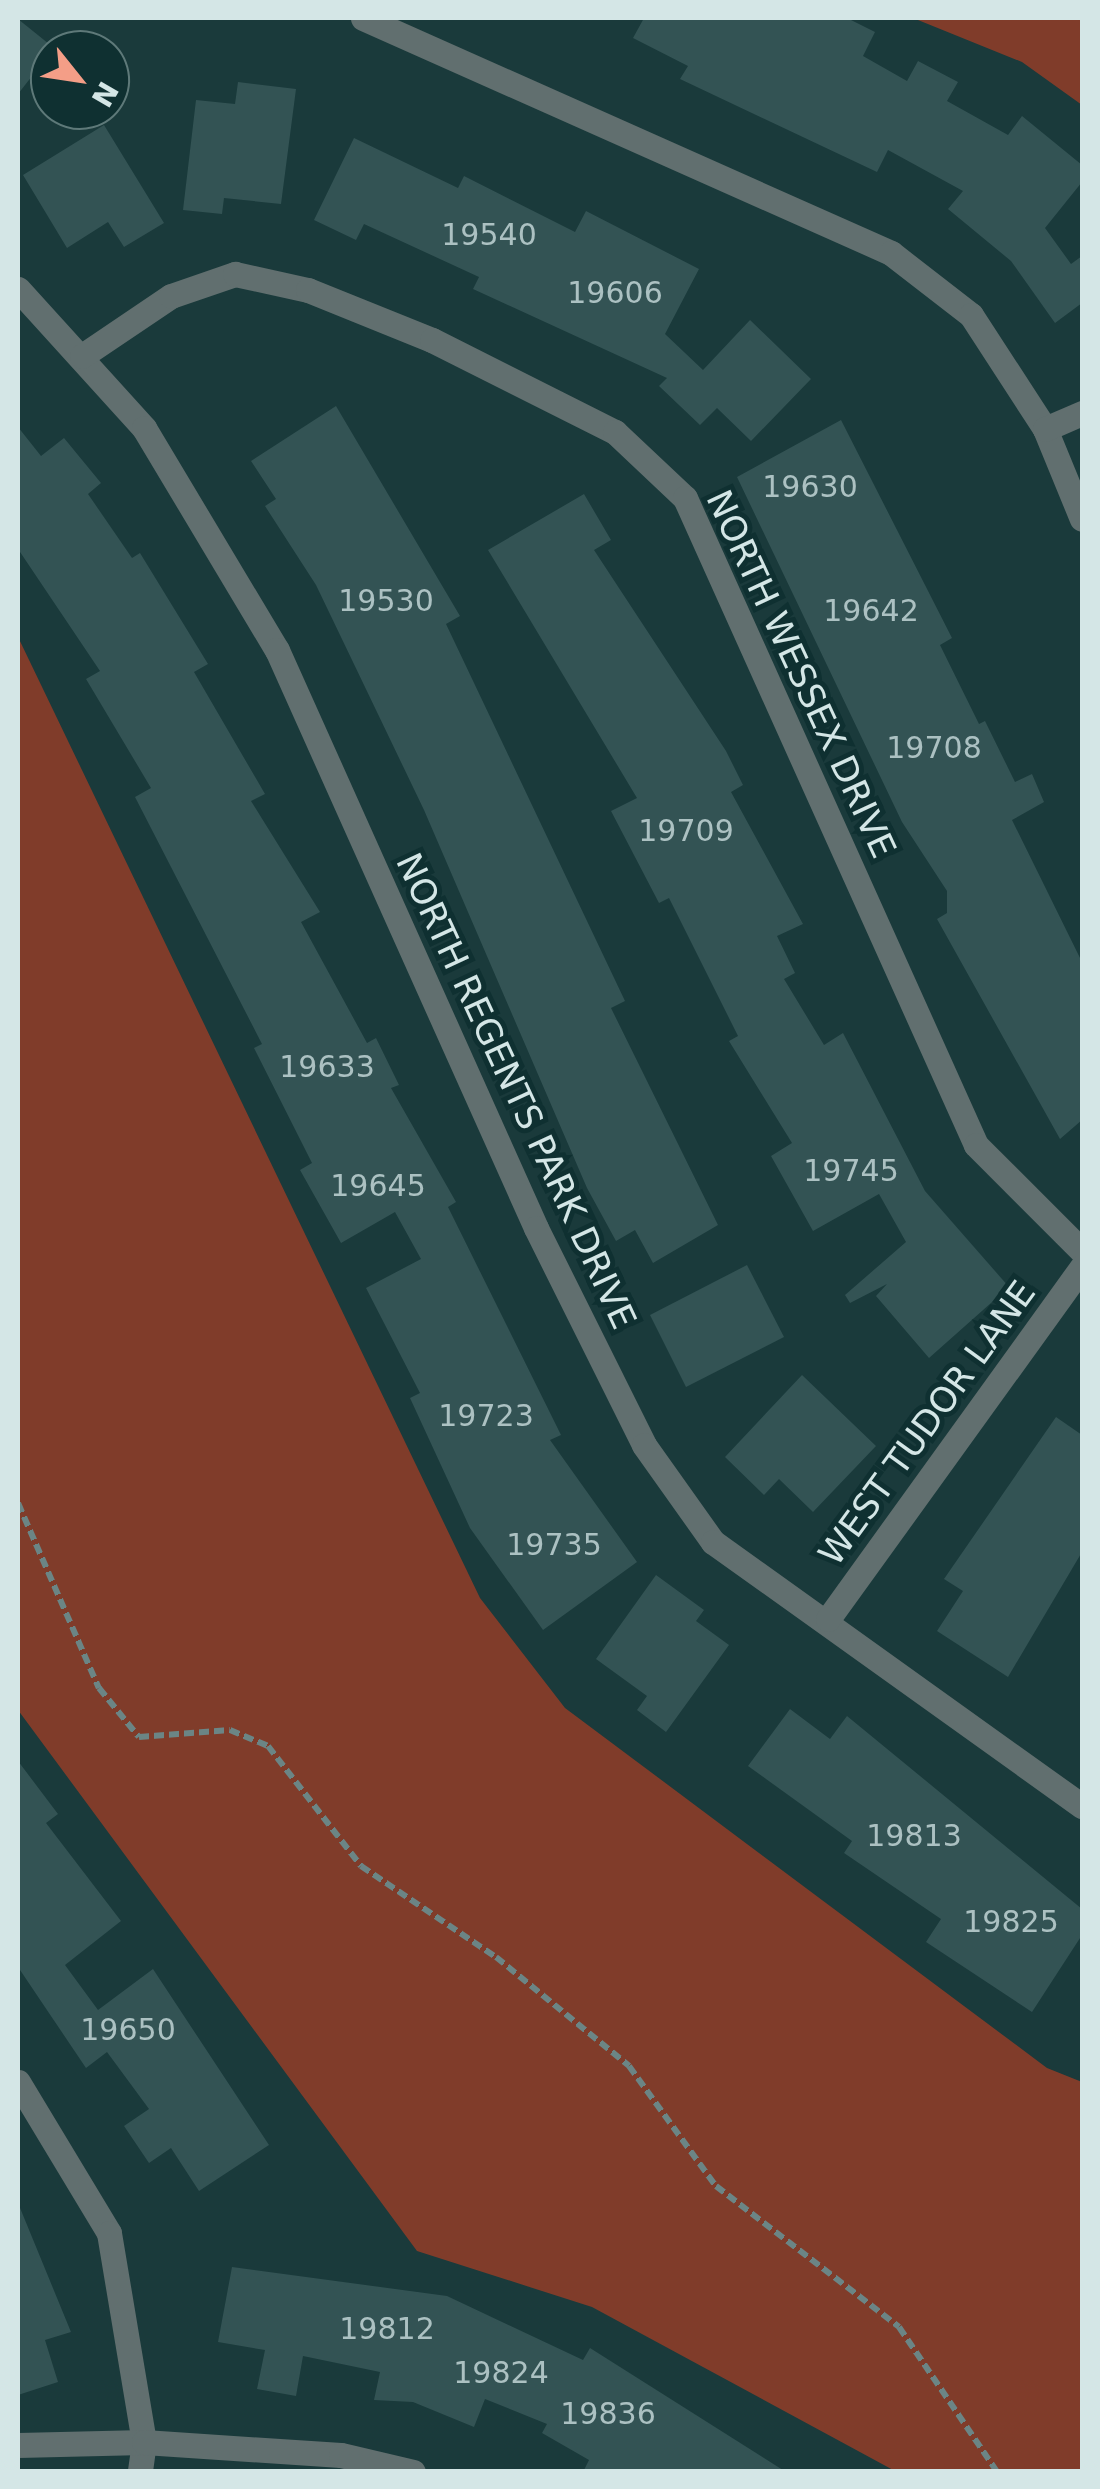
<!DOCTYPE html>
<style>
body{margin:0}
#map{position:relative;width:1100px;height:2489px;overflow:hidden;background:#1a3a3b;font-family:"DejaVu Sans",sans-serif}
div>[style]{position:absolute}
.green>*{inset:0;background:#803c2a}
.building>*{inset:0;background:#335354}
.path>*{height:6px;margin-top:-3px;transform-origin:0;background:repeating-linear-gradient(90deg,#6b8585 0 10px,transparent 0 15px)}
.minor>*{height:25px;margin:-12.5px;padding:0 12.5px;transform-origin:12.5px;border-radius:12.5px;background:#616f6f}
span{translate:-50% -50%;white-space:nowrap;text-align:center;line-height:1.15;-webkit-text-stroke:10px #0f3031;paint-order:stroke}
.number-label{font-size:30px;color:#acc1c2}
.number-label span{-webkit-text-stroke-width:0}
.street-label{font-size:35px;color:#d4e6e6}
.frame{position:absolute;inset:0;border:20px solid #d4e6e6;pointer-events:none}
.north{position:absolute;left:30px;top:30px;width:100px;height:100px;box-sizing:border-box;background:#0f3031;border:2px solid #5e7979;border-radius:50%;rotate:120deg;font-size:28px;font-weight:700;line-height:40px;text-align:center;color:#d4e6e6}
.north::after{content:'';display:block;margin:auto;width:35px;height:45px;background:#f49e87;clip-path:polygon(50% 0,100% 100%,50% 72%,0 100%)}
</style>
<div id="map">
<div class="green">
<i style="clip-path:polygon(913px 18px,1082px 18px,1082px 105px,1022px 62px)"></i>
<i style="clip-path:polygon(18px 637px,480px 1598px,565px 1708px,1047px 2068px,1082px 2082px,1082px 2471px,895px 2471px,592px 2307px,417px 2251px,18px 1710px)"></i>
</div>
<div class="building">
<i style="clip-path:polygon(644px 18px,847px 18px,875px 32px,863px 56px,907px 81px,918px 61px,958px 82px,947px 101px,1008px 135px,1022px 116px,1082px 165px,1082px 182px,1045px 228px,1071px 264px,1082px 256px,1082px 303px,1055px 323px,1011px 261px,948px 209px,963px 191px,888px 150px,877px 172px,680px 79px,688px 66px,633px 38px)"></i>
<i style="clip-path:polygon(18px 19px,54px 48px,18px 94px)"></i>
<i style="clip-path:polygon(238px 82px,296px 89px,281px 204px,224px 198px,222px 214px,183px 210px,196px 100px,235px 104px)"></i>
<i style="clip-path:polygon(104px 125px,164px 223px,124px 247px,108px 222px,67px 248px,23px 175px)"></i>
<i style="clip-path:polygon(354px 138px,458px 188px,464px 176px,575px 232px,586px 211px,699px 269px,665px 334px,703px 370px,750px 320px,811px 379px,751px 441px,717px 408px,700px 425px,659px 386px,667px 378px,473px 289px,479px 277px,364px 224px,356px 240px,314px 220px)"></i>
<i style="clip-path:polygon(336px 406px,460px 616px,446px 624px,625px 1001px,611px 1008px,718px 1225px,653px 1263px,635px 1230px,616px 1241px,587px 1188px,424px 810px,316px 585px,265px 506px,276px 499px,251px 461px)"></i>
<i style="clip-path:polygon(841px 420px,952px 638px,940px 645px,979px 724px,985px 721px,1015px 782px,1032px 774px,1044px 802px,1012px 820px,1082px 962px,1082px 1120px,1060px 1139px,937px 919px,947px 913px,947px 891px,902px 822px,737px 477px)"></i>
<i style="clip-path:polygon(18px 427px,41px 456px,64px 438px,101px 483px,88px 494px,132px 558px,140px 553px,208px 664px,194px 672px,265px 794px,251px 801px,320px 912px,301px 922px,367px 1043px,376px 1038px,399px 1085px,391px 1088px,456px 1202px,448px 1207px,561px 1435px,550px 1440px,637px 1562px,543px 1630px,470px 1528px,410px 1398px,420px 1393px,366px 1288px,421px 1259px,395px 1212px,341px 1243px,300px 1170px,312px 1163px,254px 1048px,262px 1044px,135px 797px,151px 788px,86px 679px,100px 671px,18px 549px)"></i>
<i style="clip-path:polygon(584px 494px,611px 540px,594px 550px,726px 751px,743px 785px,731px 792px,803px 924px,777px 936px,795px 973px,784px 979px,824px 1045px,843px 1033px,925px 1191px,1009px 1287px,929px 1358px,876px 1296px,887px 1284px,850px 1303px,845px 1295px,906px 1242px,879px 1194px,813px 1231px,771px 1156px,792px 1143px,729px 1041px,738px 1036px,669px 898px,659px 903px,611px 811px,637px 798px,488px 550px)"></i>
<i style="clip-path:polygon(747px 1265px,784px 1337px,686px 1387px,650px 1315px)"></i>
<i style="clip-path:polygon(802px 1375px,876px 1446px,813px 1512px,779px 1479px,764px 1495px,725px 1457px)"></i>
<i style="clip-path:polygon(1056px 1417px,1082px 1435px,1082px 1552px,1008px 1677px,937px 1631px,963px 1591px,944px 1579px)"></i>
<i style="clip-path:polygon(656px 1575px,704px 1610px,696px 1621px,729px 1645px,666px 1732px,637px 1710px,647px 1696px,596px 1659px)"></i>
<i style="clip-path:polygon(790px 1709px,830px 1739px,847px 1716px,1082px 1909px,1082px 1935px,1032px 2012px,926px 1942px,941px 1919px,844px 1853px,852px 1841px,748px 1766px)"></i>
<i style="clip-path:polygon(18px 1761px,58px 1814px,46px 1823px,121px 1921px,65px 1965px,98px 2010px,153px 1969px,269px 2145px,199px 2191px,171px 2148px,149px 2163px,124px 2126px,149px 2109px,107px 2052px,86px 2068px,18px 1967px)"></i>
<i style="clip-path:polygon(18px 2203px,71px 2332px,45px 2340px,58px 2382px,18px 2395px)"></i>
<i style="clip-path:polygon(232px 2267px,447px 2296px,583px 2360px,590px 2348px,786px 2472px,583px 2472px,589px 2460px,542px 2433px,547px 2424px,485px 2399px,474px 2427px,413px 2402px,374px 2400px,380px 2372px,303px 2356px,296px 2396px,257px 2389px,265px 2350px,218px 2342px)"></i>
</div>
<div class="path">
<i style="left:18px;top:1503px;width:202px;rotate:66.4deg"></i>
<i style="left:99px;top:1688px;width:63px;rotate:50.8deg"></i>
<i style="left:139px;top:1737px;width:91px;rotate:-4.4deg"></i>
<i style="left:230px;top:1730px;width:41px;rotate:22.8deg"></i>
<i style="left:268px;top:1746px;width:152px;rotate:52.2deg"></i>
<i style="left:361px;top:1866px;width:163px;rotate:34deg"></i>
<i style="left:496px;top:1957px;width:172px;rotate:39.3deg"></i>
<i style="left:629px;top:2066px;width:148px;rotate:54.1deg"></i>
<i style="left:716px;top:2186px;width:231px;rotate:37.6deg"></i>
<i style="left:899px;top:2327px;width:175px;rotate:55.9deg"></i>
</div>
<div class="minor">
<i style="left:363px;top:18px;width:578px;rotate:23.99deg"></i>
<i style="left:891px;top:253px;width:101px;rotate:37.8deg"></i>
<i style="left:971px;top:315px;width:136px;rotate:57deg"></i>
<i style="left:1045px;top:429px;width:97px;rotate:67.7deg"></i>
<i style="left:18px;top:289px;width:188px;rotate:47.8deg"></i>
<i style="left:144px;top:428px;width:259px;rotate:59.1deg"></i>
<i style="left:277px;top:650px;width:633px;rotate:65.86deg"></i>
<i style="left:536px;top:1228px;width:242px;rotate:63.5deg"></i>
<i style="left:644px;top:1445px;width:119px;rotate:54.6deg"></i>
<i style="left:713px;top:1542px;width:454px;rotate:35.6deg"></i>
<i style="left:82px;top:356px;width:107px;rotate:-34deg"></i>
<i style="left:171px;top:296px;width:68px;rotate:-19deg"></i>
<i style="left:235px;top:274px;width:75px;rotate:12.4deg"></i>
<i style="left:308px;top:290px;width:134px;rotate:22deg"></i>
<i style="left:432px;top:340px;width:205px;rotate:26.7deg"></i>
<i style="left:615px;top:432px;width:96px;rotate:43.3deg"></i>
<i style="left:685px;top:498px;width:709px;rotate:65.78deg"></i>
<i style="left:976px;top:1145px;width:150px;rotate:45deg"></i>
<i style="left:1045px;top:429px;width:40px;rotate:-23.4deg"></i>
<i style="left:828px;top:1619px;width:434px;rotate:-54.2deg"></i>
<i style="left:18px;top:2082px;width:176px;rotate:58.9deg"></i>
<i style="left:109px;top:2233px;width:212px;rotate:80.5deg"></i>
<i style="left:144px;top:2442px;width:30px;rotate:98deg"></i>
<i style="left:18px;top:2445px;width:126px;rotate:-1.4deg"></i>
<i style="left:144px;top:2442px;width:197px;rotate:3.8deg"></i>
<i style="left:341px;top:2455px;width:74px;rotate:13.3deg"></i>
</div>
<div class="number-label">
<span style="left:489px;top:235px">19540</span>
<span style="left:615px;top:293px">19606</span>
<span style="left:810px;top:487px">19630</span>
<span style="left:386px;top:601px">19530</span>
<span style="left:871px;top:611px">19642</span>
<span style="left:934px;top:748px">19708</span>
<span style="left:686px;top:831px">19709</span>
<span style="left:327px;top:1067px">19633</span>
<span style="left:851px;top:1171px">19745</span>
<span style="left:378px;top:1186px">19645</span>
<span style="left:486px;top:1416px">19723</span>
<span style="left:554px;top:1545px">19735</span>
<span style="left:914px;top:1836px">19813</span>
<span style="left:1011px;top:1922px">19825</span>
<span style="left:128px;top:2030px">19650</span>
<span style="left:387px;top:2329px">19812</span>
<span style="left:501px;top:2373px">19824</span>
<span style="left:608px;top:2414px">19836</span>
</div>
<div class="street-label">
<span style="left:801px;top:674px;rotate:65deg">NORTH WESSEX DRIVE</span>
<span style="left:516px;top:1091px;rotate:65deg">NORTH REGENTS PARK DRIVE</span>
<span style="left:927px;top:1423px;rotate:-54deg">WEST TUDOR LANE</span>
</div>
<div class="frame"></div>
<div class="north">N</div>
</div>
